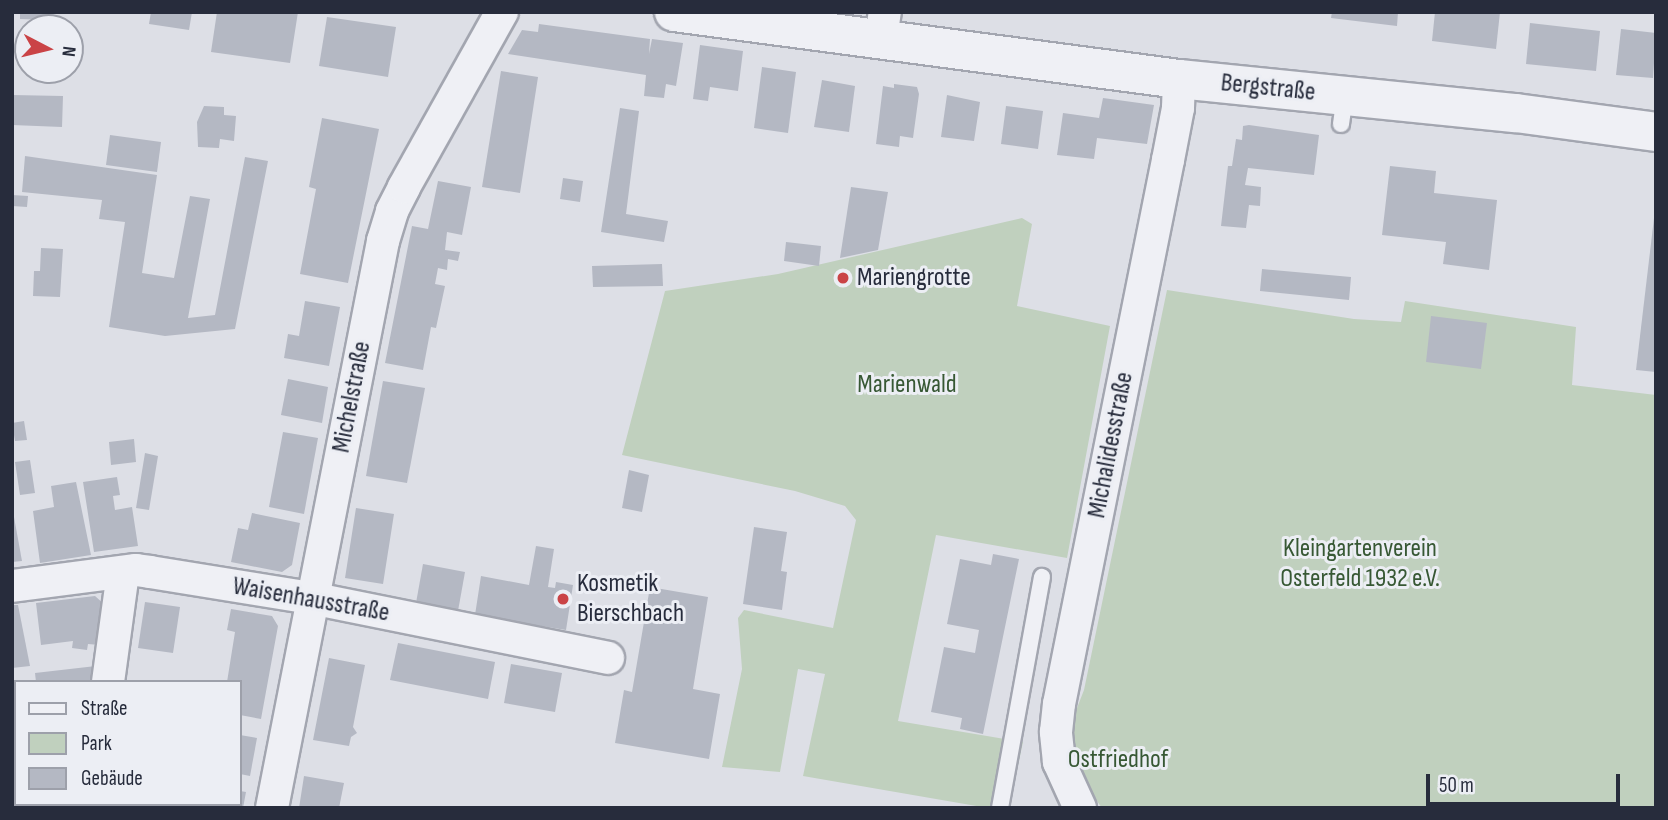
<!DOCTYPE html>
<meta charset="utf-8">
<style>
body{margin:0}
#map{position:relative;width:1668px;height:820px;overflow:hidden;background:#dddfe6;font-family:"Sofia Sans Condensed",sans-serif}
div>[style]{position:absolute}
.green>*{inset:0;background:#c0d0be}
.building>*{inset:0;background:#b4b8c3}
.roads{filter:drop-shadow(2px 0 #a3a6b0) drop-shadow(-2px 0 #a3a6b0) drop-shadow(0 2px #a3a6b0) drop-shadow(0 -2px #a3a6b0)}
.service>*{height:16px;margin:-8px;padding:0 8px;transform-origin:8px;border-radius:8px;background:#eff0f5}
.minor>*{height:32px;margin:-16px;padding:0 16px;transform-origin:16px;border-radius:16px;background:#eff0f5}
.tertiary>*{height:38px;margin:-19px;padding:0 19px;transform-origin:19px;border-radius:19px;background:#eff0f5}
.dots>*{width:19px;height:19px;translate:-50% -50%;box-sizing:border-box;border:4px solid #eceef4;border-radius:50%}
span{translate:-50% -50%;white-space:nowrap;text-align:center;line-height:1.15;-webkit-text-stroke:6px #eceef4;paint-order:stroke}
.street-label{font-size:26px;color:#272c3c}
.poi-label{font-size:26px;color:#272c3c}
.left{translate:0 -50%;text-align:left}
.park-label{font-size:26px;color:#375834}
.frame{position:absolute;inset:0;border:14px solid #272c3c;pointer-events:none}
.legend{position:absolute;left:14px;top:680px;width:228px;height:126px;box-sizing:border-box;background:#eceef4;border:2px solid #9da0aa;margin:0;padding:9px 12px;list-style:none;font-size:21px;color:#272c3c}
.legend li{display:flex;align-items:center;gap:14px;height:35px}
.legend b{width:35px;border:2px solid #9da0aa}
.north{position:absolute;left:14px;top:14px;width:70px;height:70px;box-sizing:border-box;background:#eceef4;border:2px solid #9da0aa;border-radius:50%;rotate:97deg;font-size:19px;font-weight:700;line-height:28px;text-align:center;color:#272c3c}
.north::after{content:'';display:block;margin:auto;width:24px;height:32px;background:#ca4346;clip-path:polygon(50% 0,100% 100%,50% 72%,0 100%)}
.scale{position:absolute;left:1426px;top:774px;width:194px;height:32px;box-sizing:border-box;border:4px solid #272c3c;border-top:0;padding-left:9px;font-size:21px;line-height:24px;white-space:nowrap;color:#272c3c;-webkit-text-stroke:5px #eceef4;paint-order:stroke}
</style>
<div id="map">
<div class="green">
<i style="clip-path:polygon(1022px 218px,1032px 224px,1017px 306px,1110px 326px,1067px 558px,936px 535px,898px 721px,1023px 742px,1009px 808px,988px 808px,803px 776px,825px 674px,798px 669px,780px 772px,722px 767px,742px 669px,738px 618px,744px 610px,833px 628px,856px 520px,845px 506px,795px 491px,622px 455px,665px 291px,778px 274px)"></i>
<i style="clip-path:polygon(1167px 290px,1354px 319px,1401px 322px,1405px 301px,1576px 327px,1572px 385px,1656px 395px,1656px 808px,1102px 808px,1080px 778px,1070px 726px,1084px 690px)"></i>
</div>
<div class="building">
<i style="clip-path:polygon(20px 12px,48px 12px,48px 20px,20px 19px)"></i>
<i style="clip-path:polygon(151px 12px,192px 12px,189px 30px,149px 24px)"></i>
<i style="clip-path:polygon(217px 12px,298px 12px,290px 63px,211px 52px)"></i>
<i style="clip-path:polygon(1332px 12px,1398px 12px,1397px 26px,1331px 18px)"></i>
<i style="clip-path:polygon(1435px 12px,1500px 12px,1496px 49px,1432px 41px)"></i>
<i style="clip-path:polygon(327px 17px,396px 27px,388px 77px,319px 66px)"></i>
<i style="clip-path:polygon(1530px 23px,1600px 31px,1596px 71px,1526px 64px)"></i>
<i style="clip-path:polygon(539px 24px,650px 39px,649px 54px,652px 39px,683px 43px,676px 86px,666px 84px,664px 98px,644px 96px,646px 75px,508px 54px,522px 30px,538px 32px)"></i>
<i style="clip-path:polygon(1621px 29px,1656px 33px,1653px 78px,1616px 75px)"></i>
<i style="clip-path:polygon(700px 45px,743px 51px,738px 91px,710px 87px,708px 101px,693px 99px)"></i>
<i style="clip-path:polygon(762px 67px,796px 72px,788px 133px,754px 128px)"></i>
<i style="clip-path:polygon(501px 71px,538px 77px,520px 193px,482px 187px)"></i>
<i style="clip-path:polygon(822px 80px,855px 86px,849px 132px,814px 127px)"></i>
<i style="clip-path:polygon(894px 84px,917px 87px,919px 94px,913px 138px,900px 136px,899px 147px,876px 144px,883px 86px,894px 88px)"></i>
<i style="clip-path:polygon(12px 95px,63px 96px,62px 127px,12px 125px)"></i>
<i style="clip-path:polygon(947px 95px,980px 102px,974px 141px,941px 137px)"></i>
<i style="clip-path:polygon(1103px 98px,1154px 105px,1147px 144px,1097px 138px,1094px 159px,1057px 155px,1063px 113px,1099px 118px)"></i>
<i style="clip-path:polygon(204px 106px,224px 107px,224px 115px,236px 116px,234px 141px,220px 139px,219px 148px,198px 147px,197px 122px)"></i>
<i style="clip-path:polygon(1006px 106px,1043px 111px,1038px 149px,1001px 144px)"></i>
<i style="clip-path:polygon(620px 108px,639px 111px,626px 214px,668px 221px,664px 242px,601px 232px)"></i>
<i style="clip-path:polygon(322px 118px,379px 129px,348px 283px,300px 274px,316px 189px,309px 187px)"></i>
<i style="clip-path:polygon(1249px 125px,1319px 135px,1314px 175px,1248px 168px,1245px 185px,1261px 187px,1260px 206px,1249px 205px,1246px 228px,1221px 226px,1228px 166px,1232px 166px,1236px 139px,1242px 140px,1243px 126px)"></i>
<i style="clip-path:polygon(110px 135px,161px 142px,157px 172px,106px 165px)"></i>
<i style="clip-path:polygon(25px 156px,157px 175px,142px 273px,174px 278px,190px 196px,210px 199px,188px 318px,215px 315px,245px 157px,268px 161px,235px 329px,165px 336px,109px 327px,125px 222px,99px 219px,102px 200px,22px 192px)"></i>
<i style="clip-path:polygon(1390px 166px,1436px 171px,1434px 193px,1497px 200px,1489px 270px,1443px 264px,1446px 242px,1382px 235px)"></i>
<i style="clip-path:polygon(563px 178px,583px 181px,580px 202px,560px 199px)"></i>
<i style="clip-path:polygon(438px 181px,471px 187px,462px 235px,447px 232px,445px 250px,460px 252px,458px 261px,448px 259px,447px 270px,438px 268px,435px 284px,445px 286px,436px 328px,431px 327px,423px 370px,385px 363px,412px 226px,428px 229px)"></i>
<i style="clip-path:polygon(851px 187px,888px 192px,878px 250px,840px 258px)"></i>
<i style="clip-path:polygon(12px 195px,28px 196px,27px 207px,12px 206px)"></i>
<i style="clip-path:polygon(1654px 218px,1656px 218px,1656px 372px,1636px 370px)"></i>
<i style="clip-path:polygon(786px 242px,821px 246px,819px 266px,784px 261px)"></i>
<i style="clip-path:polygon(41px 248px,63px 249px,60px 297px,33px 296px,34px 271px,40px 271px)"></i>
<i style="clip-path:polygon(662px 264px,663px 286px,593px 287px,592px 266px)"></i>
<i style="clip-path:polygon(1262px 269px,1351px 277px,1349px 300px,1260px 291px)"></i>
<i style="clip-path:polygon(305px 301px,340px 307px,329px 366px,284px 358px,288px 334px,299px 336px)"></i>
<i style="clip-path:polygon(1431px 316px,1487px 323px,1481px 369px,1426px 362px)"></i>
<i style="clip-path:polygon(288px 379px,328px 387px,322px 423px,281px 415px)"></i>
<i style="clip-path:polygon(383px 381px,425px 388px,407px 483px,366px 476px)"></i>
<i style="clip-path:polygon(24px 421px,27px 440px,15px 441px,12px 423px)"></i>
<i style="clip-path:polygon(283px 432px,318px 438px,304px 514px,269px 507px)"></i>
<i style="clip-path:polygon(134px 439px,136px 462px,111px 465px,109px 442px)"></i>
<i style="clip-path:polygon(145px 453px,158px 456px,149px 510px,136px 508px)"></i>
<i style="clip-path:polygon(30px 460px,35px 493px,20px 495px,15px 462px)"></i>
<i style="clip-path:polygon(629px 470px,649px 475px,642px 512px,622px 508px)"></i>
<i style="clip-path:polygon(117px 477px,120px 495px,113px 496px,115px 510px,132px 507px,138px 546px,94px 552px,83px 482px)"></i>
<i style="clip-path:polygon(76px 482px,91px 555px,40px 563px,33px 511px,54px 507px,51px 486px)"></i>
<i style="clip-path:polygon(12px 506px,22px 561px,12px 562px)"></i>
<i style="clip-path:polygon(356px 508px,394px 514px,383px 584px,345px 578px)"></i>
<i style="clip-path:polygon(252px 513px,300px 523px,292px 565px,282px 572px,231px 562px,238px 528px,248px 530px)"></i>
<i style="clip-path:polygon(754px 527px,787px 532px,781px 571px,787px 572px,782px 610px,743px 604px)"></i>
<i style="clip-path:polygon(536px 546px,554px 549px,548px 587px,555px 588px,556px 582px,573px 585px,566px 630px,475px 615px,481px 576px,529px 585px)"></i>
<i style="clip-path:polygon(993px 554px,1019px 559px,983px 734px,960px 729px,962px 718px,931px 712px,944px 647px,975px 653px,979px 630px,947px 624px,960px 559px,991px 565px)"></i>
<i style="clip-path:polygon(423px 564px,465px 572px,458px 611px,416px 603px)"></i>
<i style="clip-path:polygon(650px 587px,708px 597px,693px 689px,720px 694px,709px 759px,615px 743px,624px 690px,632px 692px)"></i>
<i style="clip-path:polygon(95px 596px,105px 605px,100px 645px,88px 644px,87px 650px,72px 648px,73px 641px,41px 645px,36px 603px)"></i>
<i style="clip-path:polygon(145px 602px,180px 607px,173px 653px,138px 648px)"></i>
<i style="clip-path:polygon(12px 605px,18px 605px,30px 666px,12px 668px)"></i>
<i style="clip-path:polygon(231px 609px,272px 616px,278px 626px,261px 719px,240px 715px,240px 682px,227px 682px,235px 632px,227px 630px)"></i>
<i style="clip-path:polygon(398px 643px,495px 662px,488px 699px,390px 680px)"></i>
<i style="clip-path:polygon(329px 658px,365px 665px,353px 727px,357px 733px,351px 737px,349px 746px,313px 740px)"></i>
<i style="clip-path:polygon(511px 664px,562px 673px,555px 712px,504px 703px)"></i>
<i style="clip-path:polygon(96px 666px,93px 682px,36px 682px,35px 673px)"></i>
<i style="clip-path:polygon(240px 735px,257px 738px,250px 776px,240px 774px)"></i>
<i style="clip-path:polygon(304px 776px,344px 783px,339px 808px,299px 808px)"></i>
<i style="clip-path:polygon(240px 791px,246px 792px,243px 808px,207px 808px,207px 804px,240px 804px)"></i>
<i style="clip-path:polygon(19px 804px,81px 804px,81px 808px,19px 808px)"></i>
</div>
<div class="roads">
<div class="service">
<i style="left:1341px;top:124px;width:29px;rotate:-82deg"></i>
<i style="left:1000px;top:808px;width:235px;rotate:-79.7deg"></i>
</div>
<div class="minor">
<i style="left:881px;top:39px;width:27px;rotate:-82deg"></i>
<i style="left:12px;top:586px;width:125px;rotate:-7.4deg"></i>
<i style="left:136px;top:570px;width:14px;rotate:8deg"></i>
<i style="left:150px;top:572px;width:163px;rotate:9.2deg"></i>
<i style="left:311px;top:598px;width:303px;rotate:11.4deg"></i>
<i style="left:108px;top:682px;width:111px;rotate:-82.2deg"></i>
<i style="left:98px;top:804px;width:4px;rotate:90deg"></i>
<i style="left:272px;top:808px;width:578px;rotate:-78.92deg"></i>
<i style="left:383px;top:241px;width:31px;rotate:-73deg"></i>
<i style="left:392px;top:211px;width:27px;rotate:-63deg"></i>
<i style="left:404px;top:187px;width:201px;rotate:-60.8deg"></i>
<i style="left:1080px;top:808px;width:51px;rotate:-114.5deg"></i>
<i style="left:1059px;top:762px;width:30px;rotate:-96deg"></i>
<i style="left:1056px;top:732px;width:28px;rotate:-84deg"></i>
<i style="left:1059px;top:704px;width:555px;rotate:-78.67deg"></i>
<i style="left:1168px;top:160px;width:53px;rotate:-79.1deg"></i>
<i style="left:1178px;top:108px;width:29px;rotate:-88deg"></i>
</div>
<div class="tertiary">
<i style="left:674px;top:12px;width:509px;rotate:7.56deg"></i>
<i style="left:1179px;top:79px;width:339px;rotate:5.8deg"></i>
<i style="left:1516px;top:113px;width:141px;rotate:7.7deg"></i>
</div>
</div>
<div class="dots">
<i style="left:843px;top:278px;background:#ca4346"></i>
<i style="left:563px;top:599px;background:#ca4346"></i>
</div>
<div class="street-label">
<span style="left:1268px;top:88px;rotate:6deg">Bergstraße</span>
<span style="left:352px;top:397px;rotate:-79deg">Michelstraße</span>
<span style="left:1111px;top:445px;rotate:-79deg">Michalidesstraße</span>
<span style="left:311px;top:600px;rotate:10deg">Waisenhausstraße</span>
</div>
<div class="poi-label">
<span class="left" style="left:857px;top:278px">Mariengrotte</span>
<span class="left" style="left:577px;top:599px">Kosmetik<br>Bierschbach</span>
</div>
<div class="park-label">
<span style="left:907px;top:385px">Marienwald</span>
<span style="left:1360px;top:564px">Kleingartenverein<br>Osterfeld 1932 e.V.</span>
<span style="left:1118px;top:760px">Ostfriedhof</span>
</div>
<div class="frame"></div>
<ul class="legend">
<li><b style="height:9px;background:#eff0f5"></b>Straße</li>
<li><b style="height:19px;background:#c0d0be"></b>Park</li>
<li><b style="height:19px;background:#b4b8c3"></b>Gebäude</li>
</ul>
<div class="north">N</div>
<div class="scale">50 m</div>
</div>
